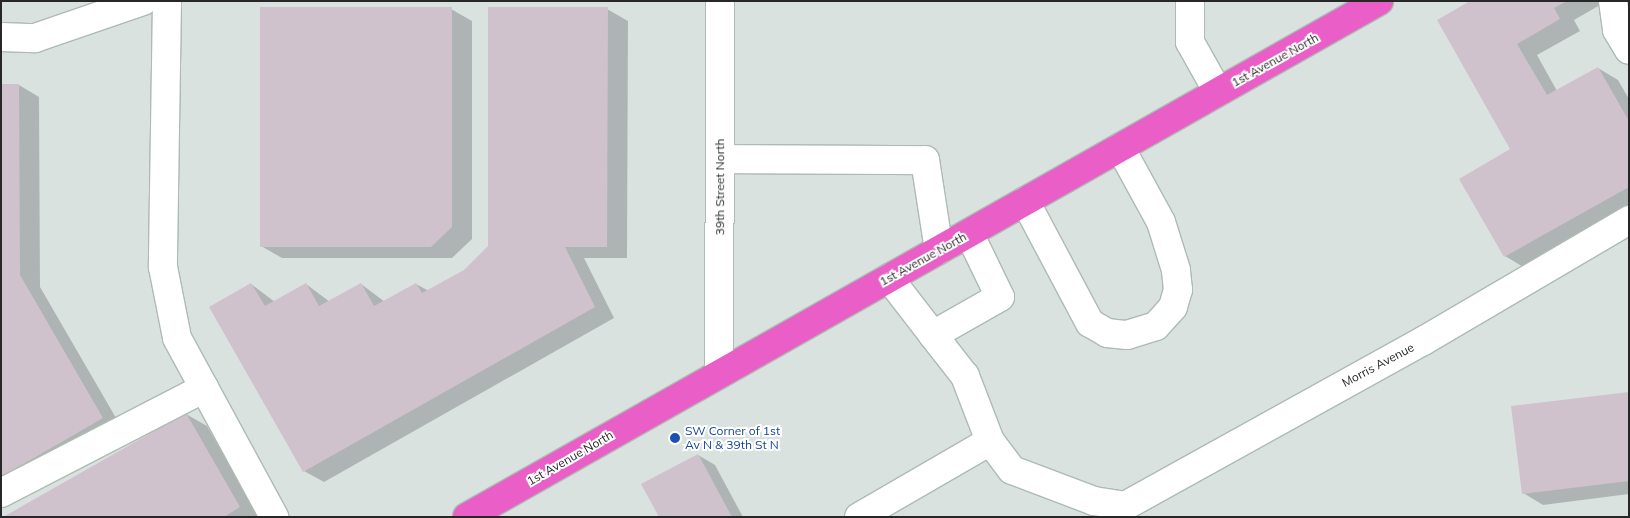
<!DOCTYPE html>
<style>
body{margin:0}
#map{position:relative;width:1630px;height:518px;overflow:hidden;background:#e9d9e9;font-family:Mulish,sans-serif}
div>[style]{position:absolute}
.industrial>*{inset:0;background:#dae2e0}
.shadow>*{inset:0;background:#0003}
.building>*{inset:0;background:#cfc2cd}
.roads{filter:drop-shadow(1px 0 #adbbb1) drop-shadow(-1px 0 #adbbb1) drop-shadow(0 1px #adbbb1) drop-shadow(0 -1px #adbbb1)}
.minor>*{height:28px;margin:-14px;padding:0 14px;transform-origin:14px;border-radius:14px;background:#fff}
.major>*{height:28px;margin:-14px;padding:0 14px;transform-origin:14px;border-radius:14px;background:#e95ec7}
.dots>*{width:14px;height:14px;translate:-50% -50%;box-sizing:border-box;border:2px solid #fff;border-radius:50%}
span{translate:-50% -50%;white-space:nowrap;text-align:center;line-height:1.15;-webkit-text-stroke:4px #fff;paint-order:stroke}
.street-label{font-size:12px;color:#272727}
.transit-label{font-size:12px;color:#164399}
.left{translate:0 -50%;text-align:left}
.frame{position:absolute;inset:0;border:2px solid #272727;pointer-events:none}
</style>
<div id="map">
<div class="industrial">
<i style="clip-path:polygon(1px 1px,1629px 1px,1629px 517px,1px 517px)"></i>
</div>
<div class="shadow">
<i style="clip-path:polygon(1473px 1px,1607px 1px,1574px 20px,1580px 31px,1537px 55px,1557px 91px,1598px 68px,1618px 80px,1629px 99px,1629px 210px,1525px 268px,1505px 256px,1512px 150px)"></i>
<i style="clip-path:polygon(451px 9px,472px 21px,472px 239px,452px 258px,282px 258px,261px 246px)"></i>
<i style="clip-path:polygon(607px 9px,628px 21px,627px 258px,584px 258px,614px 318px,324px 482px,304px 471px,251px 284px,275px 302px,306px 284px,330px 302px,361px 284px,385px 302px,416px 284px,429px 291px,464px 271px,489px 247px)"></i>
<i style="clip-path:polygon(1px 85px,19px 85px,39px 97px,40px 287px,123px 430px,1px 500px)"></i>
<i style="clip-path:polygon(1629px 393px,1629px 494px,1543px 505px,1523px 493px)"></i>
<i style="clip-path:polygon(186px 414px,207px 426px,259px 517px,6px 517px)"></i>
<i style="clip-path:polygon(698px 455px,715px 465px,743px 517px,660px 517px)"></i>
</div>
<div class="building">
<i style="clip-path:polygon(1470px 1px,1567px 1px,1554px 8px,1560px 19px,1517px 44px,1547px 95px,1598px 67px,1629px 121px,1629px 187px,1504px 257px,1459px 179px,1510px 149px,1437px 20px)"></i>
<i style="clip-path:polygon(260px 7px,452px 7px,452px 227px,431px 247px,260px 247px)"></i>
<i style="clip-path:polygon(488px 7px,608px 7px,607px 247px,565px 247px,595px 307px,303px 472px,209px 307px,251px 283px,265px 306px,306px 283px,319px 306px,361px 283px,374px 306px,416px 283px,422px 293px,464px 270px,488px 246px)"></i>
<i style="clip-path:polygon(1px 84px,19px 84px,20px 275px,103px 418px,1px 477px)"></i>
<i style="clip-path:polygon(1629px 392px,1629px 481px,1522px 494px,1511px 406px)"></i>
<i style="clip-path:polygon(186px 413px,240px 507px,224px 517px,3px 517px)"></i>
<i style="clip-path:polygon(698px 454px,732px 517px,659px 517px,641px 484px)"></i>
</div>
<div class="roads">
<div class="minor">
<i style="left:167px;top:1px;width:266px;rotate:90.9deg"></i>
<i style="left:163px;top:267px;width:72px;rotate:78.8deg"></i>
<i style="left:177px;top:338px;width:204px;rotate:61.5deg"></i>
<i style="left:1190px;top:1px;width:41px;rotate:90deg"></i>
<i style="left:1190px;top:42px;width:57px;rotate:60.8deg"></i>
<i style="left:1613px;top:1px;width:29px;rotate:82deg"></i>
<i style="left:1617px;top:30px;width:23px;rotate:59deg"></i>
<i style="left:1px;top:37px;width:34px;rotate:2deg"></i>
<i style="left:35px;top:38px;width:114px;rotate:-18.9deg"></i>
<i style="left:720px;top:159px;width:205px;rotate:0.3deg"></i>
<i style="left:925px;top:160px;width:91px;rotate:81.2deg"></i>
<i style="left:1025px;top:201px;width:138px;rotate:62deg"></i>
<i style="left:1090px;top:323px;width:20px;rotate:30deg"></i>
<i style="left:1107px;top:333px;width:20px;rotate:6deg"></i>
<i style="left:1127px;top:335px;width:30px;rotate:-17deg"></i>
<i style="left:1156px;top:326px;width:25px;rotate:-48deg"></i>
<i style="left:1173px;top:307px;width:18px;rotate:-74deg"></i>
<i style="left:1178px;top:290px;width:20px;rotate:-96deg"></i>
<i style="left:1176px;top:270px;width:50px;rotate:-107.4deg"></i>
<i style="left:1161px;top:222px;width:85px;rotate:-118.7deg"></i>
<i style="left:889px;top:278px;width:72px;rotate:52.3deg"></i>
<i style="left:933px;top:335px;width:77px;rotate:-29.6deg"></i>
<i style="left:1000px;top:297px;width:71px;rotate:-115.8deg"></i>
<i style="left:719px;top:373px;width:372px;rotate:-89.8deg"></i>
<i style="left:990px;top:441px;width:36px;rotate:53deg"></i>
<i style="left:1012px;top:470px;width:88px;rotate:20.7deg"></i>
<i style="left:1094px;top:501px;width:31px;rotate:9deg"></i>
<i style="left:1125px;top:506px;width:341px;rotate:-29deg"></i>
<i style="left:1423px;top:341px;width:239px;rotate:-30.4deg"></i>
<i style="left:1px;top:493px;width:229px;rotate:-27.3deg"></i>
<i style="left:859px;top:517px;width:151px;rotate:-30.1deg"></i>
<i style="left:990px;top:441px;width:70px;rotate:-111deg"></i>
<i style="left:965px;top:376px;width:52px;rotate:-128deg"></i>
</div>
<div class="major">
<i style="left:467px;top:517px;width:1048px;rotate:-29.5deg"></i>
</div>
</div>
<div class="dots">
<i style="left:675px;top:438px;background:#1a4fb4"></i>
</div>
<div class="street-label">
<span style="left:1275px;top:60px;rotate:-29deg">1st Avenue North</span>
<span style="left:720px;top:187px;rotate:-90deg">39th Street North</span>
<span style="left:923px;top:259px;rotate:-29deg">1st Avenue North</span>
<span style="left:1378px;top:365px;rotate:-28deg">Morris Avenue</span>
<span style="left:570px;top:458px;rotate:-30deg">1st Avenue North</span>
</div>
<div class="transit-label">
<span class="left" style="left:685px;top:438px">SW Corner of 1st<br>Av N &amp; 39th St N</span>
</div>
<div class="frame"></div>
</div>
